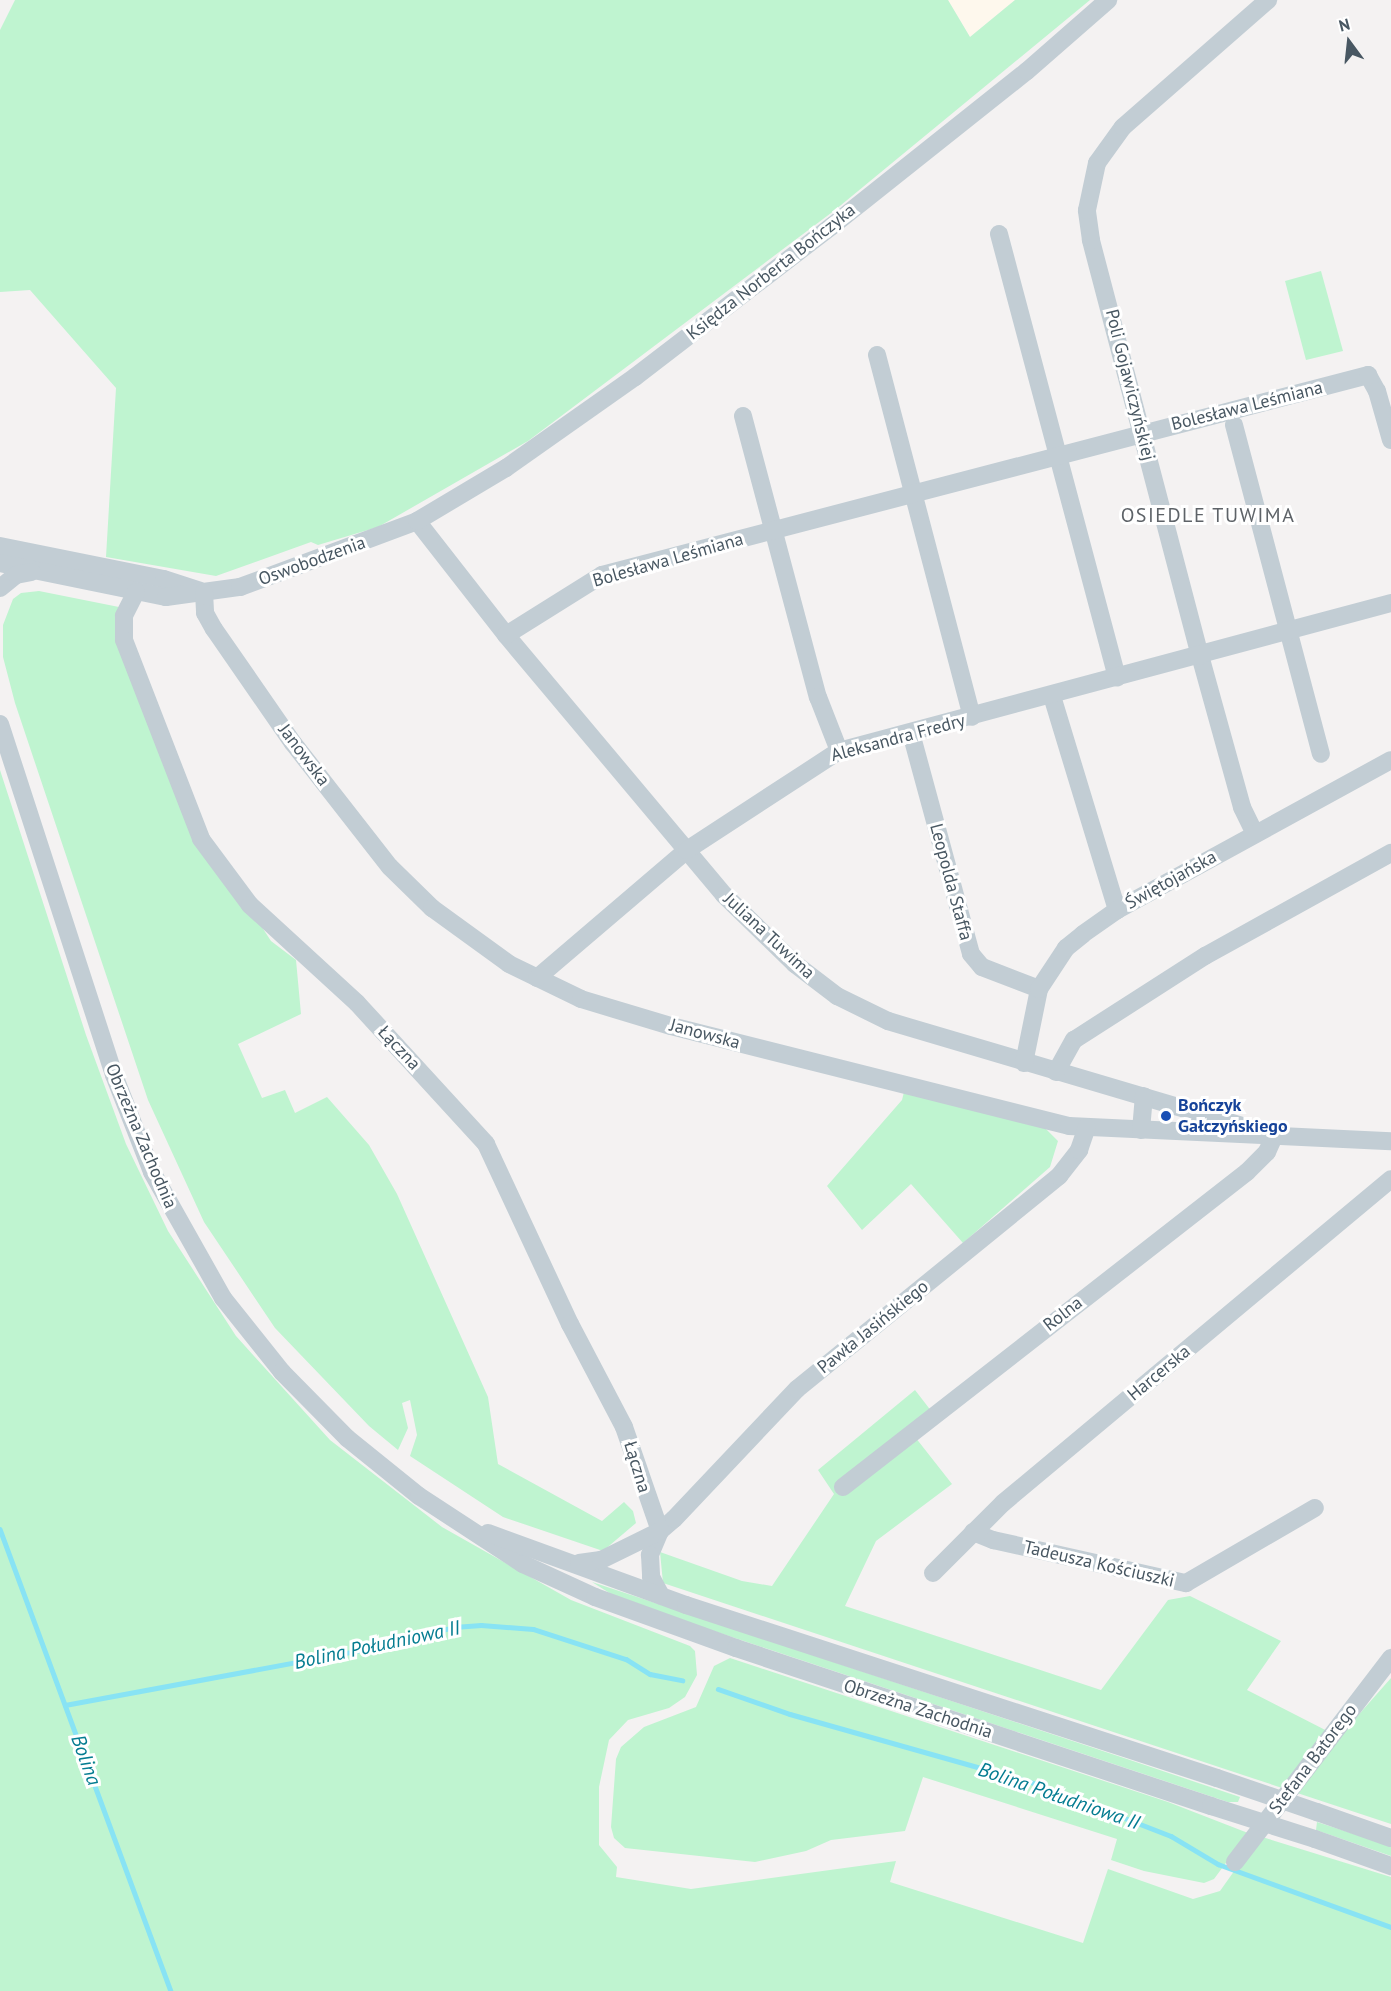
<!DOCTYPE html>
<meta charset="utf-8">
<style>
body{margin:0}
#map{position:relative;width:1391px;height:1991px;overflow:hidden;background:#f4f2f2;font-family:"PT Sans",sans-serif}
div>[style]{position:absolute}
.commercial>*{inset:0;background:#fef8ed}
.green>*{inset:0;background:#bff4d0}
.stream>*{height:4.5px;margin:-2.25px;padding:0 2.25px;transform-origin:2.25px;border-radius:2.25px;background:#88e3f4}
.minor>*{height:18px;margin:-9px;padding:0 9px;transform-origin:9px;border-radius:9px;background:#c2cdd4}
.minor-bridge>*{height:18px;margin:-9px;padding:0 9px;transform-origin:9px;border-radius:9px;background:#c2cdd4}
.dots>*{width:16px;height:16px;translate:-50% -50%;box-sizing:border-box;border:3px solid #fff;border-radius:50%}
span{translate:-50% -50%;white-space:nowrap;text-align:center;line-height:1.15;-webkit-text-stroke:6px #fff;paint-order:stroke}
.street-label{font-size:18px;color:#485762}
.transit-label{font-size:18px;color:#164399;font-weight:700}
.left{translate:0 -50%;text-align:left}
.neighbourhood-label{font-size:20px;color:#5e6368;letter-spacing:1.5px}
.water-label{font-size:20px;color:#047c91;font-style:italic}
.north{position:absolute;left:1319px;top:12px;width:60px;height:60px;-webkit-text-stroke:4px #fff;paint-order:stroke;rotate:345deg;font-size:16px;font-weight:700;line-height:24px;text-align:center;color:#485762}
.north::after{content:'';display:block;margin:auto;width:21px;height:27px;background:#485762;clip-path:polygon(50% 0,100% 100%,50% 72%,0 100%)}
</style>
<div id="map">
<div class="commercial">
<i style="clip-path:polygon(948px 0,1015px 0,970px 37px)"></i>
</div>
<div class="green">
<i style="clip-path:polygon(15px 0,948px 0,970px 37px,1015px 0,1090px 0,835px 210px,528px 441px,378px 527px,318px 545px,311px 542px,216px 576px,106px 557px,116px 388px,30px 290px,0 292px,0 30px)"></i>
<i style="clip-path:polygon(1321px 271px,1343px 351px,1306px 360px,1285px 281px)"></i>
<i style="clip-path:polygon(39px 591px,119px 607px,116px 636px,181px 803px,271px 941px,296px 960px,301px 1014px,238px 1044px,262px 1098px,285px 1090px,295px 1113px,327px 1097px,369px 1145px,397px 1194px,488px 1397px,498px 1464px,602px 1521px,624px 1502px,633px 1511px,636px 1523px,603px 1551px,503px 1517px,410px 1456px,417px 1435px,410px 1400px,402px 1403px,408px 1428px,398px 1450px,369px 1426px,275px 1328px,204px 1222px,148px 1100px,15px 703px,3px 657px,3px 625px,13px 599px,21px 593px)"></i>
<i style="clip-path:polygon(0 770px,86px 1035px,126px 1144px,168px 1231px,236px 1336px,330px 1440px,442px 1527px,571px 1600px,690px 1646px,695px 1651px,697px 1675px,685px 1697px,669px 1708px,628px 1720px,609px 1740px,599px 1787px,599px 1845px,617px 1867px,616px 1877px,691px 1889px,896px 1861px,890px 1882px,1083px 1943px,1108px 1869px,1193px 1899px,1220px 1891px,1259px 1836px,1391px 1877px,1391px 1991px,0 1991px)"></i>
<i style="clip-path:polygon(904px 1092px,1043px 1126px,1058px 1141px,1050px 1167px,963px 1243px,911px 1184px,862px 1230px,827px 1186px,902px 1100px)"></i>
<i style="clip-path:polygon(915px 1390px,932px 1412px,908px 1428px,952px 1484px,876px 1541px,845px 1606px,1101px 1690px,1168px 1600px,1190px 1596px,1281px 1641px,1247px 1690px,1339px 1737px,1391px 1678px,1391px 1824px,663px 1583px,660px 1552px,742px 1581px,772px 1586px,834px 1494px,818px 1470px)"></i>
<i style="clip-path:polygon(592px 1582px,1130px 1760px,1240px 1797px,1238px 1802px,1228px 1802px,702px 1627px,611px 1594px)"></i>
<i style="clip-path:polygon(730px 1658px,1168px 1802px,1248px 1833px,1214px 1879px,1204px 1883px,1144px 1871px,1111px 1860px,1117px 1839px,923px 1777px,905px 1831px,831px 1840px,806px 1851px,755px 1862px,625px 1848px,614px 1838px,611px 1827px,616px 1759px,621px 1747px,644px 1727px,696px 1707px,714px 1666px)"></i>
<i style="clip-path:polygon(1317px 1822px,1391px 1846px,1391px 1856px,1316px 1830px)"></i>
</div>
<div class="stream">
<i style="left:0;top:1529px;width:493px;rotate:69.7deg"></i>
<i style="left:718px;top:1689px;width:76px;rotate:19.1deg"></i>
<i style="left:790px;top:1714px;width:257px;rotate:15.8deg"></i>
<i style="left:1037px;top:1784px;width:144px;rotate:21.2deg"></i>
<i style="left:1171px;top:1836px;width:55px;rotate:30.8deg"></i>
<i style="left:1218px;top:1864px;width:184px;rotate:20deg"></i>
<i style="left:65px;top:1705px;width:306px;rotate:-10.5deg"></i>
<i style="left:366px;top:1649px;width:91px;rotate:-14deg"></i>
<i style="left:454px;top:1627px;width:27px;rotate:-4deg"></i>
<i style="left:481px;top:1625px;width:52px;rotate:4.4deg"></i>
<i style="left:533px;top:1629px;width:98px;rotate:17.9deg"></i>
<i style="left:626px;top:1659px;width:28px;rotate:32deg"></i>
<i style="left:650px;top:1674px;width:33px;rotate:11deg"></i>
</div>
<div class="minor">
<i style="left:999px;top:234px;width:459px;rotate:75.1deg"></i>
<i style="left:877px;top:355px;width:374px;rotate:75.3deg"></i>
<i style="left:743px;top:416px;width:291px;rotate:75.1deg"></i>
<i style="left:818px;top:697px;width:58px;rotate:68.7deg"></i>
<i style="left:1234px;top:425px;width:340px;rotate:75.2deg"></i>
<i style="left:417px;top:521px;width:145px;rotate:52deg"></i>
<i style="left:506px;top:635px;width:339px;rotate:50deg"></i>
<i style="left:724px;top:895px;width:99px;rotate:44.2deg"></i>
<i style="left:795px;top:964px;width:53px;rotate:37.3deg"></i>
<i style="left:837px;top:996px;width:57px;rotate:26.1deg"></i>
<i style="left:888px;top:1021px;width:370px;rotate:16.5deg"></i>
<i style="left:0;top:546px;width:167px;rotate:11.4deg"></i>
<i style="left:164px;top:579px;width:38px;rotate:18deg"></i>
<i style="left:0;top:563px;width:169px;rotate:11.6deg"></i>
<i style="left:166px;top:597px;width:75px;rotate:-7.7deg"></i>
<i style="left:240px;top:587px;width:189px;rotate:-20.4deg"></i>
<i style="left:417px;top:521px;width:104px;rotate:-30.8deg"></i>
<i style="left:506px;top:468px;width:158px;rotate:-35.2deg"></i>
<i style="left:635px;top:377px;width:248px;rotate:-37.5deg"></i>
<i style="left:832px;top:226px;width:249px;rotate:-38.5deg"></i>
<i style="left:1027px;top:71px;width:108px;rotate:-41.2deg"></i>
<i style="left:0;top:588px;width:21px;rotate:-39deg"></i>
<i style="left:16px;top:575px;width:16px;rotate:-11deg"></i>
<i style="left:136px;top:592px;width:27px;rotate:117deg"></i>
<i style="left:124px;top:616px;width:24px;rotate:90deg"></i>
<i style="left:124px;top:640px;width:213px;rotate:68.8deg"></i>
<i style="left:201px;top:839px;width:82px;rotate:53.4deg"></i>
<i style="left:250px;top:905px;width:145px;rotate:42.5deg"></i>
<i style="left:357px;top:1003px;width:191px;rotate:47.5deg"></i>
<i style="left:486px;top:1144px;width:199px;rotate:65deg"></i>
<i style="left:570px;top:1324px;width:116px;rotate:62.3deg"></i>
<i style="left:624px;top:1427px;width:110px;rotate:70.9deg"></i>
<i style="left:204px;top:592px;width:21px;rotate:87deg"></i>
<i style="left:205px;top:613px;width:18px;rotate:61deg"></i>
<i style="left:214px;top:629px;width:139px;rotate:55.3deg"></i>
<i style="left:293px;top:743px;width:157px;rotate:52deg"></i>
<i style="left:390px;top:867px;width:59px;rotate:44.3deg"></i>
<i style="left:432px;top:908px;width:95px;rotate:36deg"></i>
<i style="left:509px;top:964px;width:80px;rotate:25.9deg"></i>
<i style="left:581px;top:999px;width:94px;rotate:16.7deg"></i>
<i style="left:671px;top:1026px;width:410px;rotate:14.1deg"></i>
<i style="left:1069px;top:1126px;width:322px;rotate:2.7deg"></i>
<i style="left:506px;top:635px;width:113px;rotate:-32deg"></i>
<i style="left:602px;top:575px;width:792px;rotate:-14.63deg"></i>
<i style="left:1368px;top:375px;width:18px;rotate:61deg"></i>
<i style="left:1377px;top:391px;width:51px;rotate:74.1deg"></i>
<i style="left:1052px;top:696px;width:224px;rotate:73.1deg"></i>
<i style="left:0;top:724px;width:369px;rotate:72deg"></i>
<i style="left:114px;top:1075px;width:104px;rotate:68.6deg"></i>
<i style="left:152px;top:1172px;width:145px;rotate:60.6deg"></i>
<i style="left:223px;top:1298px;width:95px;rotate:51.4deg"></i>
<i style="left:282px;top:1372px;width:93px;rotate:45.4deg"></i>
<i style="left:347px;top:1438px;width:92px;rotate:38.9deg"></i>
<i style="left:419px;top:1496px;width:124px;rotate:33.2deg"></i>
<i style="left:523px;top:1564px;width:79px;rotate:24.6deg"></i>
<i style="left:595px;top:1597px;width:150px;rotate:19.9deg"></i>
<i style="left:736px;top:1648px;width:501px;rotate:18.4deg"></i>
<i style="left:911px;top:733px;width:229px;rotate:74.8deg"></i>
<i style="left:971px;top:954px;width:17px;rotate:50deg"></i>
<i style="left:982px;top:967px;width:61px;rotate:21.1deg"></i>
<i style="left:1255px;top:834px;width:30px;rotate:-116deg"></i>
<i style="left:1242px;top:807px;width:157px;rotate:-105.5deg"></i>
<i style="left:1200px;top:656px;width:430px;rotate:-104.7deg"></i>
<i style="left:1091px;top:240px;width:30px;rotate:-98deg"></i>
<i style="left:1087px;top:210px;width:48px;rotate:-78deg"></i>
<i style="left:1097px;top:163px;width:44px;rotate:-54.2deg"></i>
<i style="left:1123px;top:127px;width:193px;rotate:-41.2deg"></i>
<i style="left:537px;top:978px;width:197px;rotate:-40.5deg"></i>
<i style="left:687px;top:850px;width:181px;rotate:-33.1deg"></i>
<i style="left:839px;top:751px;width:571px;rotate:-15.01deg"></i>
<i style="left:1024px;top:1063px;width:76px;rotate:-78.5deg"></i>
<i style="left:1039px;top:989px;width:49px;rotate:-56.6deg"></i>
<i style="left:1066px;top:948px;width:22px;rotate:-39deg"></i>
<i style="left:1083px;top:934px;width:42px;rotate:-35.2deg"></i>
<i style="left:1117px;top:910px;width:312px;rotate:-28.7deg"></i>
<i style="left:1056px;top:1072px;width:37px;rotate:-61deg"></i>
<i style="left:1074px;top:1040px;width:156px;rotate:-32.7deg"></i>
<i style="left:1205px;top:956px;width:213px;rotate:-29deg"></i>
<i style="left:1141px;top:1130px;width:34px;rotate:-85deg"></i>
<i style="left:843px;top:1487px;width:512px;rotate:-37.94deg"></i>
<i style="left:1247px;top:1172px;width:28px;rotate:-45deg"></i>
<i style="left:1267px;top:1152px;width:20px;rotate:-66deg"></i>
<i style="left:660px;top:1531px;width:26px;rotate:113deg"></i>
<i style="left:650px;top:1555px;width:22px;rotate:87deg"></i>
<i style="left:651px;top:1577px;width:21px;rotate:62deg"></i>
<i style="left:973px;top:1532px;width:22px;rotate:22deg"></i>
<i style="left:993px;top:1540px;width:198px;rotate:12.6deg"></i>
<i style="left:1186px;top:1583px;width:149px;rotate:-30.2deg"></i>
<i style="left:488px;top:1533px;width:211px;rotate:20deg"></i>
<i style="left:686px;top:1605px;width:558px;rotate:18.05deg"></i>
<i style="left:579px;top:1563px;width:22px;rotate:-8deg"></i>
<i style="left:601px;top:1560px;width:66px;rotate:-26.2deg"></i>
<i style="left:660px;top:1531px;width:18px;rotate:-41deg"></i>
<i style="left:674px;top:1519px;width:179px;rotate:-46.6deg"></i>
<i style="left:797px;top:1389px;width:338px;rotate:-39.1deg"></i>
<i style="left:1059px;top:1176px;width:33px;rotate:-52deg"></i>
<i style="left:1079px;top:1150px;width:24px;rotate:-71deg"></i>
<i style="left:933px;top:1573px;width:99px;rotate:-45deg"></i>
<i style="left:1003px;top:1503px;width:505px;rotate:-39.86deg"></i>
<i style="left:1317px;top:1812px;width:78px;rotate:19.4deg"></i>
<i style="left:1315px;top:1839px;width:81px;rotate:19.6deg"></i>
<i style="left:1235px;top:1862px;width:257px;rotate:-52.6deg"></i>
</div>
<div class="minor-bridge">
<i style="left:1217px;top:1778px;width:106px;rotate:18.8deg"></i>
<i style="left:1211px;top:1806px;width:109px;rotate:17.6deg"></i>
</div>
<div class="dots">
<i style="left:1166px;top:1116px;background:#1a4fb4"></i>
</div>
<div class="street-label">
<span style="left:771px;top:272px;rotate:-38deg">Księdza Norberta Bończyka</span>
<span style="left:1130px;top:385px;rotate:76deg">Poli Gojawiczyńskiej</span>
<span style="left:1247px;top:406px;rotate:-14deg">Bolesława Leśmiana</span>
<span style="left:668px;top:560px;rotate:-16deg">Bolesława Leśmiana</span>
<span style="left:312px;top:561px;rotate:-20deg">Oswobodzenia</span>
<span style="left:898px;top:738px;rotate:-15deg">Aleksandra Fredry</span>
<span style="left:304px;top:755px;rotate:53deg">Janowska</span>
<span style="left:1171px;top:880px;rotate:-29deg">Świętojańska</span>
<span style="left:951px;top:882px;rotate:75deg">Leopolda Staffa</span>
<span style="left:769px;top:936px;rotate:43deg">Juliana Tuwima</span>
<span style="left:705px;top:1034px;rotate:15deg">Janowska</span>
<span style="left:399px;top:1048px;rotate:47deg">Łączna</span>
<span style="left:141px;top:1136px;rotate:67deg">Obrzeżna Zachodnia</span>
<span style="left:1063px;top:1314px;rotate:-38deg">Rolna</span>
<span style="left:873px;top:1327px;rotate:-39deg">Pawła Jasińskiego</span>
<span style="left:1159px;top:1373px;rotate:-40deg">Harcerska</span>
<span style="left:637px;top:1467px;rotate:73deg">Łączna</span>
<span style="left:1099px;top:1564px;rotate:13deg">Tadeusza Kościuszki</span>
<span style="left:918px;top:1709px;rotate:18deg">Obrzeżna Zachodnia</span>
<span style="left:1313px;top:1759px;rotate:-53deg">Stefana Batorego</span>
</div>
<div class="transit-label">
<span class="left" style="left:1178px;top:1116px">Bończyk<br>Gałczyńskiego</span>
</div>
<div class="neighbourhood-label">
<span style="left:1208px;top:515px">OSIEDLE TUWIMA</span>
</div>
<div class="water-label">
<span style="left:377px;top:1645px;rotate:-12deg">Bolina Południowa II</span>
<span style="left:86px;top:1760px;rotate:70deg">Bolina</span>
<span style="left:1059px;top:1796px;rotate:19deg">Bolina Południowa II</span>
</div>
<div class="north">N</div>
</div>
